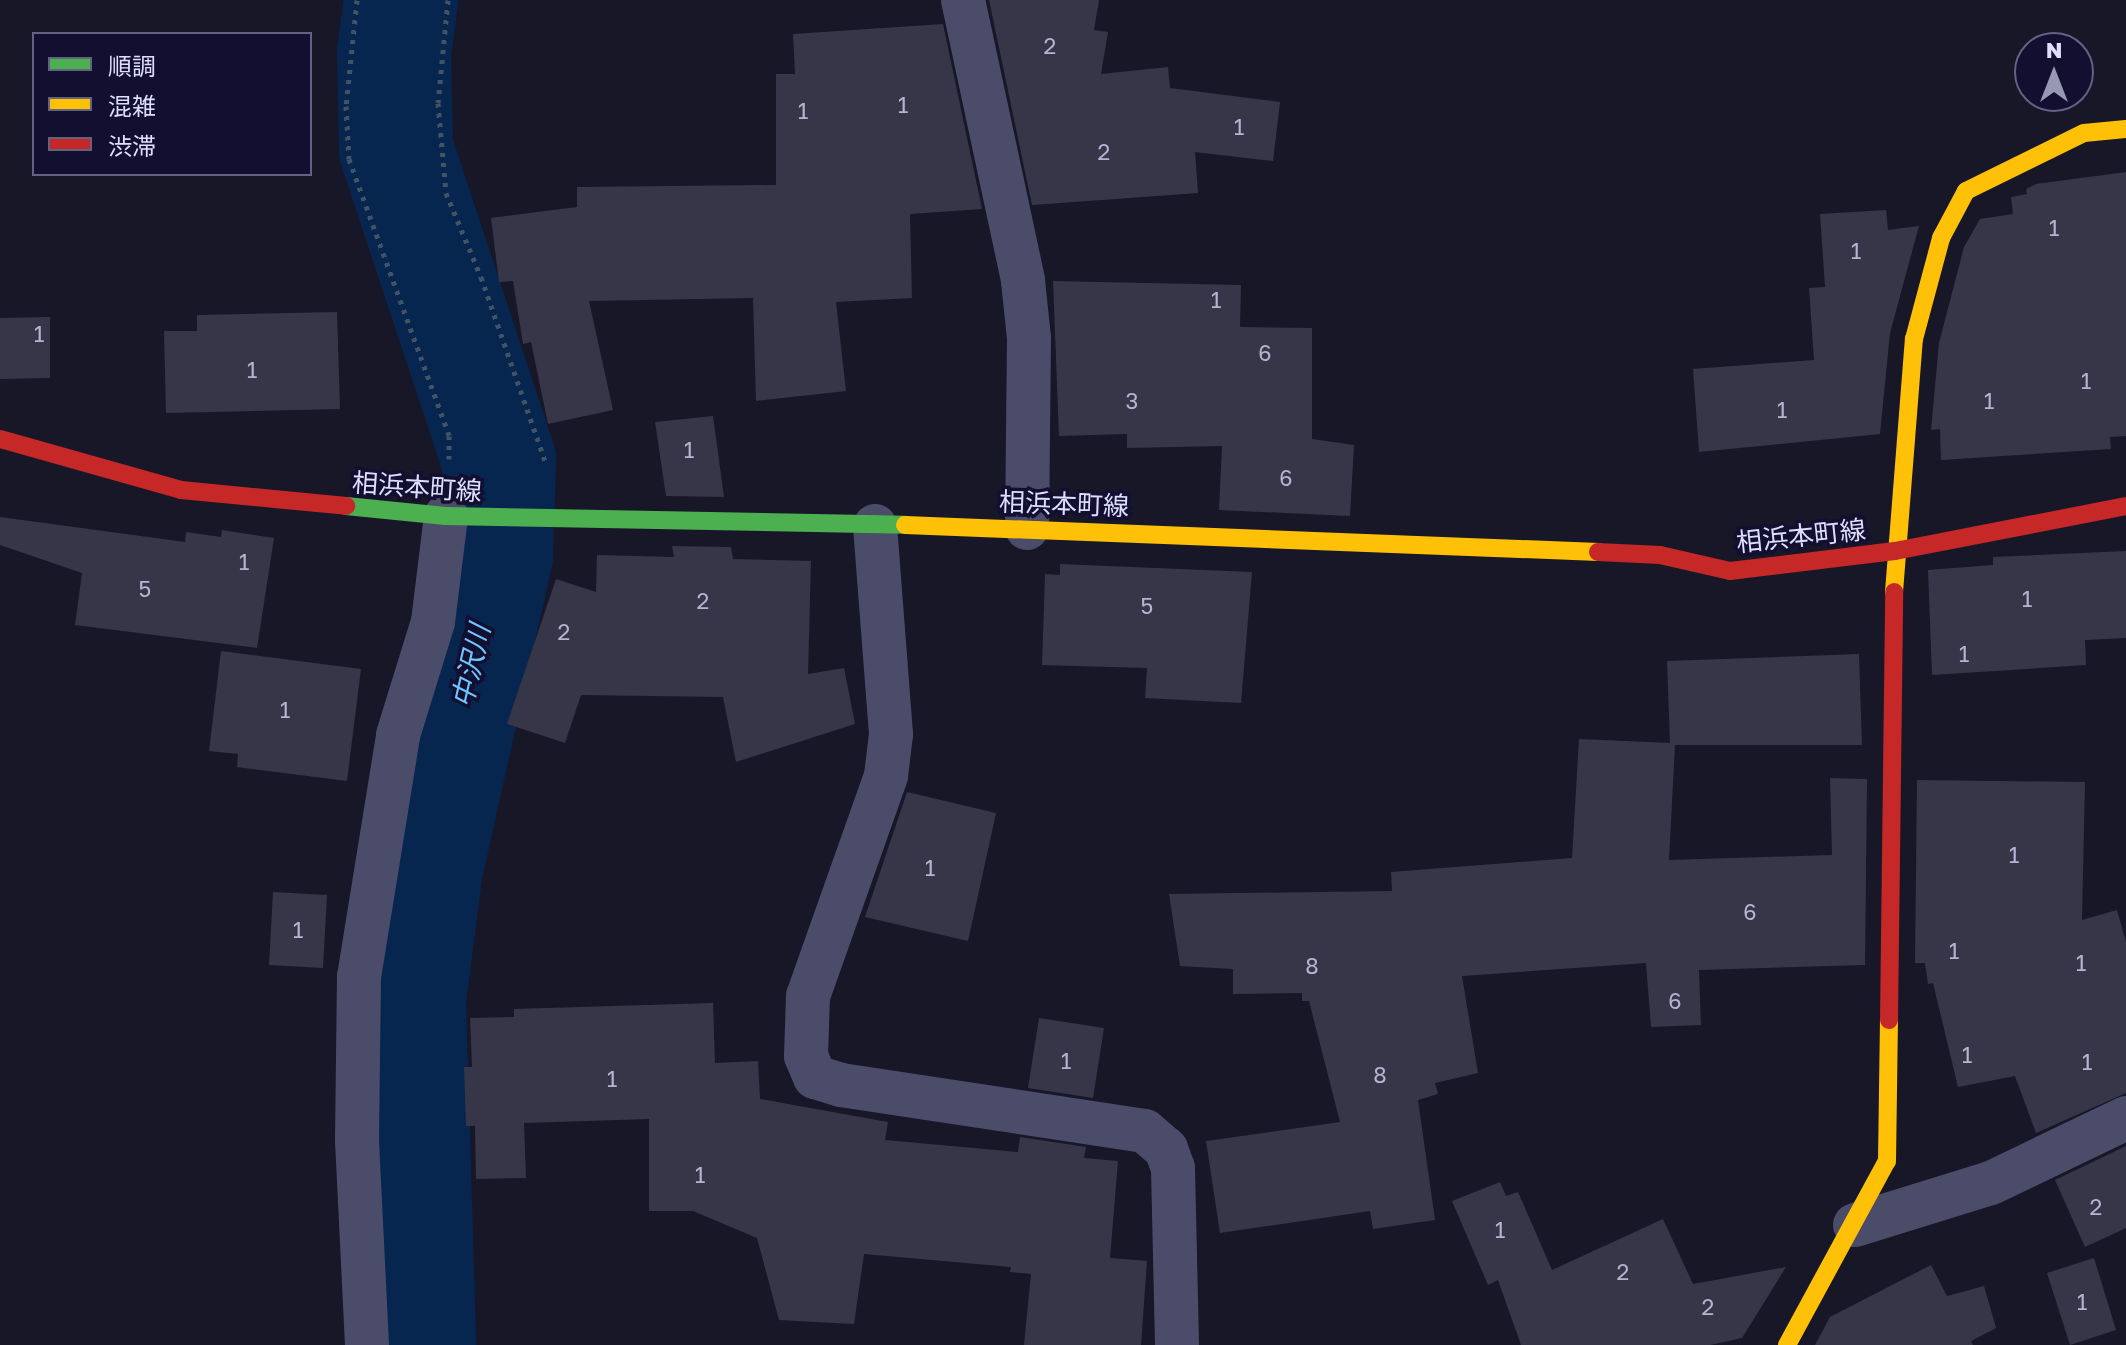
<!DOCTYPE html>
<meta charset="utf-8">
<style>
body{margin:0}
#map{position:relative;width:2126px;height:1345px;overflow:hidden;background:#181728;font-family:"Golos Text","Noto Sans JP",sans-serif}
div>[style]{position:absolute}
.river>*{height:114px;margin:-57px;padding:0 57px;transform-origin:57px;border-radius:57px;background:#07264f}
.building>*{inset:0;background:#373649}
.path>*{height:5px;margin-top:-2.5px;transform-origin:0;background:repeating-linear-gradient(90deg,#425464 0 4px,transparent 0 10px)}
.street>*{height:44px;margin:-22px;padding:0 22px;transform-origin:22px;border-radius:22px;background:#4b4c69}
.fast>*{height:18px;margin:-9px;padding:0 9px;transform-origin:9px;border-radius:9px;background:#4caf50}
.slow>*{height:18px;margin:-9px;padding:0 9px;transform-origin:9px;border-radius:9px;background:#ffc107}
.jam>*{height:18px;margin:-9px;padding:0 9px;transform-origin:9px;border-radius:9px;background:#c62828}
span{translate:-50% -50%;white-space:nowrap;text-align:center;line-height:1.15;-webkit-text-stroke:7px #120f30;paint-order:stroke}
.number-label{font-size:22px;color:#b5b4d2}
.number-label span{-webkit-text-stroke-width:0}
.street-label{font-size:26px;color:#dfdeff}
.water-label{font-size:28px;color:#6cc6ff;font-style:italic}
.legend{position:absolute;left:32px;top:32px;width:280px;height:144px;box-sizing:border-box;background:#120f30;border:2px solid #646283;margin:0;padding:10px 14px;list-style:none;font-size:24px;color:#dfdeff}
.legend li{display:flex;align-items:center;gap:16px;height:40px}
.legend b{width:40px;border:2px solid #646283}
.north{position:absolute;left:2014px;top:32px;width:80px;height:80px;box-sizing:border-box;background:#120f30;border:2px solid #646283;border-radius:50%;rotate:0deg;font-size:22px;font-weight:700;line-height:32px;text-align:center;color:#dfdeff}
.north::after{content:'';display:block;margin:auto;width:28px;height:36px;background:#9998b4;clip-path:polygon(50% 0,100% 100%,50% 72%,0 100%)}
</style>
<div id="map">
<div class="river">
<i style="left:401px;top:0;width:53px;rotate:97.5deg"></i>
<i style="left:394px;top:53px;width:96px;rotate:88.8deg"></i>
<i style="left:396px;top:149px;width:329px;rotate:71.7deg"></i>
<i style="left:499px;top:461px;width:94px;rotate:91.8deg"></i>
<i style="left:496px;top:555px;width:320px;rotate:102.6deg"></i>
<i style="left:426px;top:867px;width:134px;rotate:97.3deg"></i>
<i style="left:409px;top:1000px;width:345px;rotate:88.3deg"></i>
</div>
<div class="building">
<i style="clip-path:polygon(989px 0,1099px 0,1094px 30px,1108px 32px,1101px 74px,1168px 67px,1170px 88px,1280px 102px,1273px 161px,1195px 152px,1198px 193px,1032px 205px)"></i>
<i style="clip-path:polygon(943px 24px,982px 209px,910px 214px,912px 298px,836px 302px,846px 391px,756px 401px,753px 298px,589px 301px,613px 410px,548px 424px,531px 342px,523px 344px,513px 281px,499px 282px,491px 218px,577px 207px,577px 187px,776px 185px,776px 74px,795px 74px,793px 34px)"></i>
<i style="clip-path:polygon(2126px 172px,2126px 436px,2110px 437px,2111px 449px,1941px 460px,1940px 429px,1931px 430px,1939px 343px,1964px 247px,1980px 219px,2013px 214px,2011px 197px,2027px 194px,2026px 189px,2036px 184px)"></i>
<i style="clip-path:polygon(1886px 210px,1888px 230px,1919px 226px,1890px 333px,1880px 434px,1699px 452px,1693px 369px,1814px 360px,1809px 288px,1825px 287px,1820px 214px)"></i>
<i style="clip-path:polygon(1053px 281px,1241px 285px,1240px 327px,1312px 328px,1312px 439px,1354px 445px,1350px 516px,1219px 510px,1222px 446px,1127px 448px,1127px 434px,1059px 436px)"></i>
<i style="clip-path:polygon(337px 312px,340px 409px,166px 413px,164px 331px,197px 331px,197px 315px)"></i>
<i style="clip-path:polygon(50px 317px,50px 378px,0 379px,0 318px)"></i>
<i style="clip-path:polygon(713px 416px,724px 497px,666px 496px,655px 422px)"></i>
<i style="clip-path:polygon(0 517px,185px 542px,186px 532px,221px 537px,222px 530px,274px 538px,257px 648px,75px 625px,82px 573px,0 545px)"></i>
<i style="clip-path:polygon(672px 546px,731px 547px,733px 559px,811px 561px,808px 674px,844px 668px,855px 724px,736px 762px,723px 697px,581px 695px,565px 743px,507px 724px,556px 579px,596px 592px,597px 555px,674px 557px)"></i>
<i style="clip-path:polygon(2126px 551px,2126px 638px,2085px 640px,2086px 665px,1932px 675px,1928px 570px,1993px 565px,1993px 557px)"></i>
<i style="clip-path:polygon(1060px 564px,1252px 572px,1241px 703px,1145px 698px,1147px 668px,1042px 665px,1045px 574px,1060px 575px)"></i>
<i style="clip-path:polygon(221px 651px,361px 669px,347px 781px,237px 767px,238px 754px,209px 751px)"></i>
<i style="clip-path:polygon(1859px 654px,1862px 745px,1675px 745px,1669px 860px,1832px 855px,1830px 778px,1867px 779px,1865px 965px,1699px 970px,1701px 1025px,1651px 1027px,1646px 963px,1462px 976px,1478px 1073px,1435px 1083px,1438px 1094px,1418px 1100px,1435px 1220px,1373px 1229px,1370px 1211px,1220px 1233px,1206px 1141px,1340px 1122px,1309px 1001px,1302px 1001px,1302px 993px,1233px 994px,1233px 969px,1180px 966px,1169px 894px,1392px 891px,1391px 872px,1572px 858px,1579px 739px,1670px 743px,1667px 661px)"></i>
<i style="clip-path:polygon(1917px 780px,2085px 782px,2082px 920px,2117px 910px,2126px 942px,2126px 1093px,2036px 1133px,2015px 1076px,1958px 1087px,1933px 983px,1928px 984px,1925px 963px,1915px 963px)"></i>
<i style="clip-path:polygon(907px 792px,996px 813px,968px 941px,865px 917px)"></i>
<i style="clip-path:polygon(273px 892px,327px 895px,323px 968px,269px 965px)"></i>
<i style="clip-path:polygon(713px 1003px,715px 1063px,758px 1061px,760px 1099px,888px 1122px,885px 1140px,1018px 1152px,1020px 1137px,1086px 1147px,1084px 1158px,1118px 1161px,1110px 1258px,1147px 1261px,1141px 1345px,1024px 1345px,1031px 1274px,1010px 1272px,1011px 1267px,864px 1254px,854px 1324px,779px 1320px,757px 1238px,693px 1211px,649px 1211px,649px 1119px,524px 1123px,526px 1178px,476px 1179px,475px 1126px,466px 1126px,464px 1067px,472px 1067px,470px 1018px,514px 1017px,514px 1009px)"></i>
<i style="clip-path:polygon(1039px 1018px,1104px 1028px,1093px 1098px,1028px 1088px)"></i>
<i style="clip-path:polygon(2126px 1146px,2126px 1228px,2085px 1247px,2055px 1180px)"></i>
<i style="clip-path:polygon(1500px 1182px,1506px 1196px,1518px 1192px,1552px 1270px,1663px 1219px,1693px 1284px,1786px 1267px,1742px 1338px,1710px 1345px,1521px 1345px,1498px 1280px,1488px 1285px,1452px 1201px)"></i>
<i style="clip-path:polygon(2094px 1258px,2116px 1330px,2070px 1345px,2047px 1273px)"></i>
<i style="clip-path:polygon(1931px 1265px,1947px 1296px,1984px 1286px,1996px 1328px,1971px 1341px,1973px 1345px,1815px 1345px,1830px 1317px)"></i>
</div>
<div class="path">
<i style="left:357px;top:0;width:107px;rotate:95.9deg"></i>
<i style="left:346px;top:106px;width:53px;rotate:86.8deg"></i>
<i style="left:349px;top:159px;width:294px;rotate:70.1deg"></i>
<i style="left:449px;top:436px;width:23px;rotate:90deg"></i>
<i style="left:448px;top:0;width:103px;rotate:95.5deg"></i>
<i style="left:438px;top:103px;width:90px;rotate:84.9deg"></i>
<i style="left:446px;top:193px;width:91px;rotate:67.4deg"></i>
<i style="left:481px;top:277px;width:198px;rotate:70.8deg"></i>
</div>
<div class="street">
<i style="left:963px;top:0;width:287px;rotate:77.9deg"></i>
<i style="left:1023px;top:281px;width:57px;rotate:84deg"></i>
<i style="left:1029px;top:338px;width:190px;rotate:90.6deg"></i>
<i style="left:875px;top:526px;width:209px;rotate:85.6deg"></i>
<i style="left:891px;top:734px;width:42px;rotate:96.8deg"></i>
<i style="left:886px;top:776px;width:233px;rotate:109.5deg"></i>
<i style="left:808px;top:996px;width:60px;rotate:91.9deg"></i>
<i style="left:806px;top:1056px;width:23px;rotate:67deg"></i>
<i style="left:815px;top:1077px;width:27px;rotate:17deg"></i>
<i style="left:841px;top:1085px;width:307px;rotate:8.6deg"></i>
<i style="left:1145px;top:1131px;width:28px;rotate:41deg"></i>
<i style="left:1166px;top:1149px;width:20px;rotate:70deg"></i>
<i style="left:1173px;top:1168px;width:177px;rotate:88.7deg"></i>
<i style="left:1855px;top:1225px;width:142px;rotate:-17.2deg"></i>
<i style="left:1991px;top:1183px;width:150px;rotate:-25.7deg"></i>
<i style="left:367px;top:1345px;width:205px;rotate:-92.8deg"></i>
<i style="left:357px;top:1140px;width:163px;rotate:-89.3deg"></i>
<i style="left:359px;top:977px;width:245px;rotate:-80.8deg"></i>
<i style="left:398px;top:735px;width:118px;rotate:-72.8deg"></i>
<i style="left:433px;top:622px;width:107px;rotate:-83deg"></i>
</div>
<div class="fast">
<i style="left:346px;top:506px;width:100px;rotate:5.7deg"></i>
<i style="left:446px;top:516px;width:459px;rotate:1.1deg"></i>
</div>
<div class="slow">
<i style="left:905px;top:525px;width:694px;rotate:2.23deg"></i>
<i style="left:1894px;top:592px;width:254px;rotate:-85.5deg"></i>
<i style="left:1914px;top:339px;width:105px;rotate:-75deg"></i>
<i style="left:1941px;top:238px;width:53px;rotate:-62deg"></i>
<i style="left:1966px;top:191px;width:131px;rotate:-26.2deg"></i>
<i style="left:2084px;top:133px;width:42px;rotate:-5.4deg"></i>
<i style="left:1787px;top:1345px;width:209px;rotate:-61.5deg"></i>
<i style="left:1887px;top:1161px;width:141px;rotate:-89.2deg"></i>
</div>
<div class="jam">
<i style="left:0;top:439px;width:188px;rotate:15.7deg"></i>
<i style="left:181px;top:490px;width:166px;rotate:5.5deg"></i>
<i style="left:1598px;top:552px;width:62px;rotate:2.8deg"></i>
<i style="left:1660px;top:555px;width:72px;rotate:12.9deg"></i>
<i style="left:1730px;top:571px;width:166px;rotate:-6.9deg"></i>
<i style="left:1895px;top:551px;width:235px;rotate:-11deg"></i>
<i style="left:1889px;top:1020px;width:428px;rotate:-89.3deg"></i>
</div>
<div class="number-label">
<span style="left:1050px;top:46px">2</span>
<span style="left:903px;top:105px">1</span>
<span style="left:803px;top:111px">1</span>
<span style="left:1239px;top:127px">1</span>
<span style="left:1104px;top:152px">2</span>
<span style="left:2054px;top:228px">1</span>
<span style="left:1856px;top:251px">1</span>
<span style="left:1216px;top:300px">1</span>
<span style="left:39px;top:334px">1</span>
<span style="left:1265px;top:353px">6</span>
<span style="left:252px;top:370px">1</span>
<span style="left:2086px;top:381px">1</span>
<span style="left:1132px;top:401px">3</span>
<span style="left:1989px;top:401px">1</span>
<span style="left:1782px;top:410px">1</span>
<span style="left:689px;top:450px">1</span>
<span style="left:1286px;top:478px">6</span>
<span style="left:244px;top:562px">1</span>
<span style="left:145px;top:589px">5</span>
<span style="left:2027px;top:599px">1</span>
<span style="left:703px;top:601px">2</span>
<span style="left:1147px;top:606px">5</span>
<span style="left:564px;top:632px">2</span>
<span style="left:1964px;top:654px">1</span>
<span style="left:285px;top:710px">1</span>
<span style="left:2014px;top:855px">1</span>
<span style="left:930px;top:868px">1</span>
<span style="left:1750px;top:912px">6</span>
<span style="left:298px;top:930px">1</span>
<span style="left:1954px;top:951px">1</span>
<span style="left:2081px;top:963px">1</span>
<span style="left:1312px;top:966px">8</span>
<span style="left:1675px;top:1001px">6</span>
<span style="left:1967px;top:1055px">1</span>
<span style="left:1066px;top:1061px">1</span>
<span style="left:2087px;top:1062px">1</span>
<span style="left:1380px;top:1075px">8</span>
<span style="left:612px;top:1079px">1</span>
<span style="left:700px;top:1175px">1</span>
<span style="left:2096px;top:1207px">2</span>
<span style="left:1500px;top:1230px">1</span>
<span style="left:1623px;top:1272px">2</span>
<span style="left:2082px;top:1302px">1</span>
<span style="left:1708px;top:1307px">2</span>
</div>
<div class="street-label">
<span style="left:417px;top:487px;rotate:4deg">相浜本町線</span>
<span style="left:1064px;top:504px;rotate:2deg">相浜本町線</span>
<span style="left:1801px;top:536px;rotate:-6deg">相浜本町線</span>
</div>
<div class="water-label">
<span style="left:471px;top:666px;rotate:-77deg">中沢川</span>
</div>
<ul class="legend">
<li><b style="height:10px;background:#4caf50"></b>順調</li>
<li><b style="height:10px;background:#ffc107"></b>混雑</li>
<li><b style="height:10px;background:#c62828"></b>渋滞</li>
</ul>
<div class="north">N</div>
</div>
